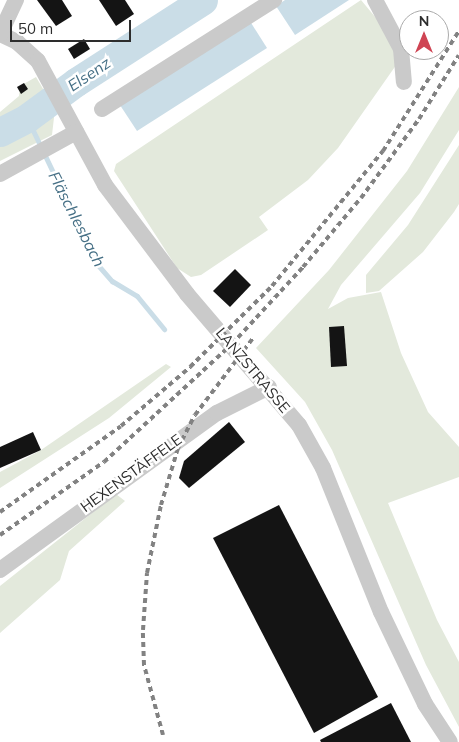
<!DOCTYPE html>
<meta charset="utf-8">
<style>
body{margin:0}
#map{position:relative;width:459px;height:742px;overflow:hidden;background:#fff;font-family:Mulish,sans-serif}
div>[style]{position:absolute}
.green>*{inset:0;background:#e3e9dc}
.water>*{inset:0;background:#cadde7}
.stream>*{height:5px;margin:-2.5px;padding:0 2.5px;transform-origin:2.5px;border-radius:2.5px;background:#cadde7}
.river>*{height:29px;margin:-14.5px;padding:0 14.5px;transform-origin:14.5px;border-radius:14.5px;background:#cadde7}
.building>*{inset:0;background:#141414}
.minor>*{height:16px;margin:-8px;padding:0 8px;transform-origin:8px;border-radius:8px;background:#cacaca}
.rail>*{height:4px;margin-top:-2px;transform-origin:0;background:repeating-linear-gradient(90deg,#828282 0 5px,transparent 0 9px)}
span{translate:-50% -50%;white-space:nowrap;text-align:center;line-height:1.15;-webkit-text-stroke:5px #fff;paint-order:stroke}
.street-label{font-size:15px;color:#2d2d2d}
.water-label{font-size:16px;color:#456f85;font-style:italic}
.north{position:absolute;left:399px;top:10px;width:50px;height:50px;box-sizing:border-box;background:#fff;border:1px solid #ababab;border-radius:50%;rotate:0deg;font-size:14px;font-weight:700;line-height:20px;text-align:center;color:#2d2d2d}
.north::after{content:'';display:block;margin:auto;width:18px;height:22px;background:#cf4453;clip-path:polygon(50% 0,100% 100%,50% 72%,0 100%)}
.scale{position:absolute;left:10px;top:20px;width:121px;height:22px;box-sizing:border-box;border:2px solid #2d2d2d;border-top:0;padding-left:6px;font-size:15px;line-height:18px;white-space:nowrap;color:#2d2d2d;-webkit-text-stroke:4px #fff;paint-order:stroke}
</style>
<div id="map">
<div class="green">
<i style="clip-path:polygon(361px 0,381px 24px,399px 61px,338px 148px,308px 180px,259px 217px,268px 230px,201px 275px,191px 277px,177px 268px,114px 171px,116px 164px)"></i>
<i style="clip-path:polygon(36px 77px,55px 109px,52px 135px,0 161px,0 112px,19px 96px,20px 86px)"></i>
<i style="clip-path:polygon(459px 87px,459px 130px,420px 193px,341px 285px,328px 309px,348px 298px,381px 292px,401px 353px,428px 412px,459px 447px,459px 477px,388px 503px,437px 620px,459px 662px,459px 727px,426px 665px,332px 450px,305px 402px,256px 348px,329px 270px,407px 171px)"></i>
<i style="clip-path:polygon(459px 145px,459px 204px,454px 212px,423px 252px,379px 291px,366px 293px,366px 275px,408px 225px)"></i>
<i style="clip-path:polygon(166px 364px,171px 367px,109px 418px,0 488px,0 472px,41px 450px)"></i>
<i style="clip-path:polygon(116px 494px,125px 501px,69px 551px,60px 580px,0 633px,0 586px)"></i>
</div>
<div class="water">
<i style="clip-path:polygon(285px 0,349px 0,295px 35px,276px 6px)"></i>
<i style="clip-path:polygon(248px 18px,267px 48px,137px 131px,118px 102px)"></i>
</div>
<div class="stream">
<i style="left:27px;top:118px;width:162px;rotate:64.4deg"></i>
<i style="left:97px;top:264px;width:23px;rotate:49deg"></i>
<i style="left:112px;top:281px;width:29px;rotate:31deg"></i>
<i style="left:137px;top:296px;width:43px;rotate:50.7deg"></i>
</div>
<div class="river">
<i style="left:0;top:132px;width:30px;rotate:-27deg"></i>
<i style="left:27px;top:118px;width:61px;rotate:-36.3deg"></i>
<i style="left:76px;top:82px;width:151px;rotate:-32.8deg"></i>
</div>
<div class="building">
<i style="clip-path:polygon(37px 0,62px 0,72px 16px,56px 26px)"></i>
<i style="clip-path:polygon(99px 0,125px 0,134px 14px,116px 26px)"></i>
<i style="clip-path:polygon(84px 39px,90px 49px,74px 59px,68px 49px)"></i>
<i style="clip-path:polygon(24px 83px,28px 89px,21px 94px,17px 87px)"></i>
<i style="clip-path:polygon(235px 269px,251px 285px,230px 307px,213px 291px)"></i>
<i style="clip-path:polygon(344px 326px,347px 366px,331px 367px,329px 327px)"></i>
<i style="clip-path:polygon(229px 422px,245px 442px,189px 488px,179px 478px,184px 461px)"></i>
<i style="clip-path:polygon(33px 432px,41px 450px,0 468px,0 447px)"></i>
<i style="clip-path:polygon(279px 505px,378px 697px,314px 733px,213px 538px)"></i>
<i style="clip-path:polygon(391px 703px,411px 742px,321px 742px,320px 740px)"></i>
</div>
<div class="minor">
<i style="left:375px;top:0;width:55px;rotate:62deg"></i>
<i style="left:401px;top:49px;width:33px;rotate:85deg"></i>
<i style="left:0;top:34px;width:19px;rotate:25deg"></i>
<i style="left:17px;top:42px;width:28px;rotate:42deg"></i>
<i style="left:38px;top:61px;width:141px;rotate:61.6deg"></i>
<i style="left:105px;top:185px;width:136px;rotate:53deg"></i>
<i style="left:187px;top:294px;width:172px;rotate:49.5deg"></i>
<i style="left:299px;top:425px;width:49px;rotate:60.8deg"></i>
<i style="left:323px;top:468px;width:155px;rotate:68.1deg"></i>
<i style="left:381px;top:612px;width:102px;rotate:64.4deg"></i>
<i style="left:425px;top:704px;width:45px;rotate:56.7deg"></i>
<i style="left:0;top:34px;width:38px;rotate:-65deg"></i>
<i style="left:102px;top:109px;width:204px;rotate:-32.4deg"></i>
<i style="left:0;top:174px;width:87px;rotate:-28.9deg"></i>
<i style="left:0;top:570px;width:268px;rotate:-35.9deg"></i>
<i style="left:217px;top:413px;width:58px;rotate:-26.6deg"></i>
</div>
<div class="rail">
<i style="left:0;top:512px;width:148px;rotate:-35.4deg"></i>
<i style="left:121px;top:426px;width:91px;rotate:-40.5deg"></i>
<i style="left:190px;top:367px;width:115px;rotate:-44.6deg"></i>
<i style="left:272px;top:286px;width:175px;rotate:-50.6deg"></i>
<i style="left:383px;top:151px;width:142px;rotate:-57.7deg"></i>
<i style="left:0;top:535px;width:127px;rotate:-35.1deg"></i>
<i style="left:104px;top:462px;width:174px;rotate:-42.7deg"></i>
<i style="left:232px;top:344px;width:105px;rotate:-47.3deg"></i>
<i style="left:303px;top:267px;width:90px;rotate:-50deg"></i>
<i style="left:361px;top:198px;width:98px;rotate:-53.7deg"></i>
<i style="left:419px;top:119px;width:75px;rotate:-58deg"></i>
<i style="left:163px;top:735px;width:73px;rotate:-105.2deg"></i>
<i style="left:144px;top:665px;width:35px;rotate:-92deg"></i>
<i style="left:143px;top:630px;width:57px;rotate:-86deg"></i>
<i style="left:147px;top:573px;width:69px;rotate:-78.4deg"></i>
<i style="left:161px;top:505px;width:59px;rotate:-73.4deg"></i>
<i style="left:178px;top:448px;width:37px;rotate:-63deg"></i>
<i style="left:195px;top:415px;width:96px;rotate:-53deg"></i>
</div>
<div class="street-label">
<span style="left:253px;top:370px;rotate:50deg">LANZSTRASSE</span>
<span style="left:131px;top:473px;rotate:-36deg">HEXENSTÄFFELE</span>
</div>
<div class="water-label">
<span style="left:89px;top:74px;rotate:-34deg">Elsenz</span>
<span style="left:77px;top:219px;rotate:63deg">Fläschlesbach</span>
</div>
<div class="north">N</div>
<div class="scale">50 m</div>
</div>
